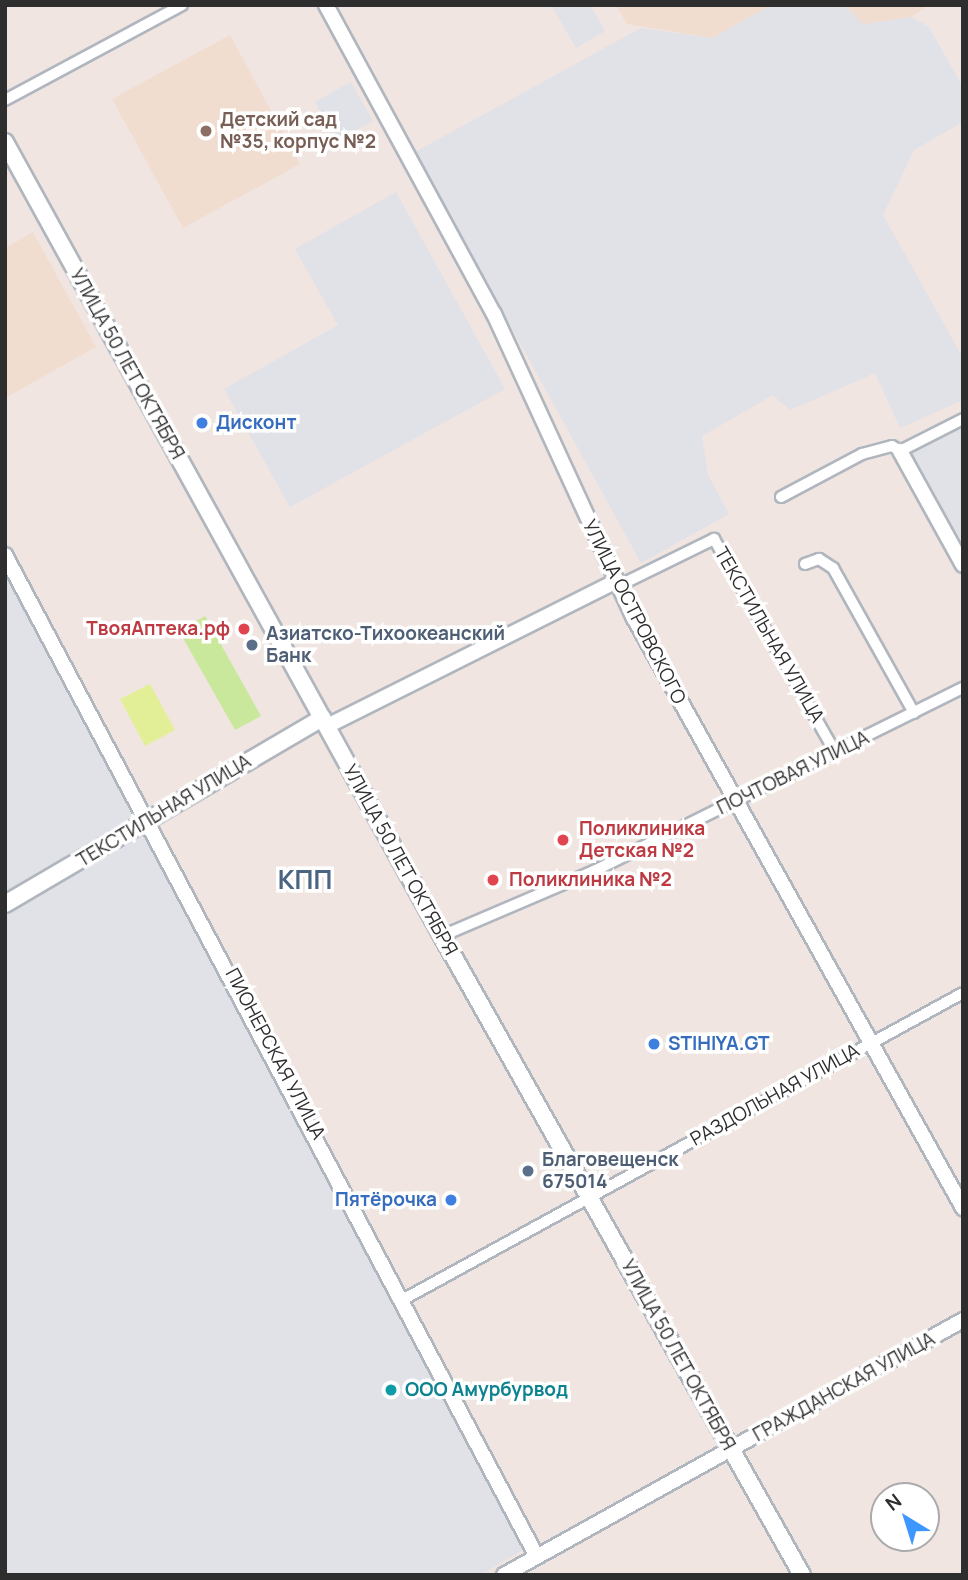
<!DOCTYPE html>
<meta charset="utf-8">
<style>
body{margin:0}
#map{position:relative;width:968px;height:1580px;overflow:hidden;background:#f0e5e0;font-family:Manrope,sans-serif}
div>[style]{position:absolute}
.industrial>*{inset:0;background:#e1e1e8}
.education>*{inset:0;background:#f1ddd0}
.green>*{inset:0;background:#cae89b}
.pitch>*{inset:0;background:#e2ef96}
.roads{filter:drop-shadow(2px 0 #b0b6be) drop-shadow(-2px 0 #b0b6be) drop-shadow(0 2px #b0b6be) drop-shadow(0 -2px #b0b6be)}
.minor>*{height:10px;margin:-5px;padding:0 5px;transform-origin:5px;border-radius:5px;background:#fff}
.tertiary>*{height:14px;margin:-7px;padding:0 7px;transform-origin:7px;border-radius:7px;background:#fff}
.secondary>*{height:16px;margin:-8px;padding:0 8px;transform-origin:8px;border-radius:8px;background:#fff}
.dots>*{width:19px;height:19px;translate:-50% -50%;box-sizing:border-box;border:4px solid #fff;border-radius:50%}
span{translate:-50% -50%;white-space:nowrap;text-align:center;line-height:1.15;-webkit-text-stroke:7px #fff;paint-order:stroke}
.education-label{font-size:19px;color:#785e54;font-weight:700}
.left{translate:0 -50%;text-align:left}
.street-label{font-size:19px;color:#2e2e2e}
.shop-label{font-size:19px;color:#366cbe;font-weight:700}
.right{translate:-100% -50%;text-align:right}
.health-label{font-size:19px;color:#be3a42;font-weight:700}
.service-label{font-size:19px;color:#4e5e75;font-weight:700}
.culture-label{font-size:19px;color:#0d838f;font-weight:700}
.district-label{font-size:26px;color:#4b6482;font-weight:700}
.frame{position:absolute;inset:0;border:7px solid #2e2e2e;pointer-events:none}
.north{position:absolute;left:870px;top:1482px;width:70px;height:70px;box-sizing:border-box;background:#fff;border:2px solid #ababab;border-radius:50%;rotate:322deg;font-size:19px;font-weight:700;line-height:28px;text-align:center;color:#2e2e2e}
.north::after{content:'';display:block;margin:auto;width:24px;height:32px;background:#3e97ff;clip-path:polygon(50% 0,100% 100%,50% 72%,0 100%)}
</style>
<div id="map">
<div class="industrial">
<i style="clip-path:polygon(551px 5px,590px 5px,605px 31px,576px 48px)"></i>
<i style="clip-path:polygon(771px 5px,845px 5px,863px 24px,911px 17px,929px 27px,963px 87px,963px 122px,914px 150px,883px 215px,963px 358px,963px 400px,900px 428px,875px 373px,790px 410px,773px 395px,702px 436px,708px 475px,729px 514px,641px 563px,415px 152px,641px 28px,712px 38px)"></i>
<i style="clip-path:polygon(351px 82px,373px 121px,337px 141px,315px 102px)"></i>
<i style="clip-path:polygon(396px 192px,505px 389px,290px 507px,224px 389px,338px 325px,295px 249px)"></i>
<i style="clip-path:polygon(963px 427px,963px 544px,911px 452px)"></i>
<i style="clip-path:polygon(5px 557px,526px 1548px,481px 1575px,5px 1575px)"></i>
</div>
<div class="education">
<i style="clip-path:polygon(616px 5px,771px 5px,712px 38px,627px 24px)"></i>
<i style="clip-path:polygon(845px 5px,924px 5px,926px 7px,911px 17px,863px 24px)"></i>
<i style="clip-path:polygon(230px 35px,300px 164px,183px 228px,112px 99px)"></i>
<i style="clip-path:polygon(33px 232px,96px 347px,5px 398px,5px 248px)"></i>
</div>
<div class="green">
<i style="clip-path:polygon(205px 616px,261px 716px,235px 730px,179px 631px)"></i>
</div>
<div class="pitch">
<i style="clip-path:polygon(150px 684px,175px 730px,145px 746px,120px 699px)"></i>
</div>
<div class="roads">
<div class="minor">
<i style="left:5px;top:100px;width:201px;rotate:-28.2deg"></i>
<i style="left:781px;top:497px;width:92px;rotate:-28deg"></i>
<i style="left:862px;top:454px;width:31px;rotate:-15deg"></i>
<i style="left:892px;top:446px;width:9px;rotate:32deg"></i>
<i style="left:900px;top:451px;width:71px;rotate:-26.9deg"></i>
<i style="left:805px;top:564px;width:15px;rotate:-20deg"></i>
<i style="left:819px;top:559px;width:17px;rotate:33deg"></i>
<i style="left:833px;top:568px;width:166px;rotate:60.8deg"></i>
<i style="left:618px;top:586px;width:107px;rotate:-26.1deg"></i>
<i style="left:714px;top:539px;width:245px;rotate:60.4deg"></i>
<i style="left:442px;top:936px;width:165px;rotate:-23.2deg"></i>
<i style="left:594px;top:871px;width:412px;rotate:-26.4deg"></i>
<i style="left:404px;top:1299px;width:637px;rotate:-28.7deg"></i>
</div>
<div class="tertiary">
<i style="left:326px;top:5px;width:352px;rotate:61.5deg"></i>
<i style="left:494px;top:314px;width:335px;rotate:65.3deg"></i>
<i style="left:634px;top:618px;width:676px;rotate:60.85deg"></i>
<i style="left:900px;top:451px;width:130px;rotate:61.1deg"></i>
<i style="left:5px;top:555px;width:1134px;rotate:62.03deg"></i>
<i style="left:327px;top:726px;width:323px;rotate:-26.6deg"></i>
<i style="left:504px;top:1575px;width:525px;rotate:-29.05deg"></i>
</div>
<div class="secondary">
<i style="left:5px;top:142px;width:906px;rotate:61.17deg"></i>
<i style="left:442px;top:936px;width:733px;rotate:60.6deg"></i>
<i style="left:5px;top:904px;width:368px;rotate:-30.4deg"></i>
</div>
</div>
<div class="dots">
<i style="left:206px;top:131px;background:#8d6e63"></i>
<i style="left:202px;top:423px;background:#3f7fe0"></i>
<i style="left:244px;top:629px;background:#e0444e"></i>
<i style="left:252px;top:645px;background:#5c6f8a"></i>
<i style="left:563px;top:840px;background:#e0444e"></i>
<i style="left:493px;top:880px;background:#e0444e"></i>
<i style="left:654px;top:1044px;background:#3f7fe0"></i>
<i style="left:528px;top:1171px;background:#5c6f8a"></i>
<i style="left:451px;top:1200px;background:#3f7fe0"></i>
<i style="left:391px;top:1390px;background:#0f9aa8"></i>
</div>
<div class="education-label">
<span class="left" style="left:220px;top:131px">Детский сад<br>№35, корпус №2</span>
</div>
<div class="street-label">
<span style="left:127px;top:364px;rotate:61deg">УЛИЦА 50 ЛЕТ ОКТЯБРЯ</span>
<span style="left:634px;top:612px;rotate:63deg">УЛИЦА ОСТРОВСКОГО</span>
<span style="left:769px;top:635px;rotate:60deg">ТЕКСТИЛЬНАЯ УЛИЦА</span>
<span style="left:793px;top:773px;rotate:-26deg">ПОЧТОВАЯ УЛИЦА</span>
<span style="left:164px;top:811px;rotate:-31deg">ТЕКСТИЛЬНАЯ УЛИЦА</span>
<span style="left:400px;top:860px;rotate:61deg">УЛИЦА 50 ЛЕТ ОКТЯБРЯ</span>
<span style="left:275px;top:1054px;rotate:62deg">ПИОНЕРСКАЯ УЛИЦА</span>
<span style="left:775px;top:1095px;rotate:-29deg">РАЗДОЛЬНАЯ УЛИЦА</span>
<span style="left:678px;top:1355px;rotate:61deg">УЛИЦА 50 ЛЕТ ОКТЯБРЯ</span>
<span style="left:844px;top:1387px;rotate:-29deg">ГРАЖДАНСКАЯ УЛИЦА</span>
</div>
<div class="shop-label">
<span class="left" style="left:216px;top:423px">Дисконт</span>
<span class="left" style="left:668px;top:1044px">STIHIYA.GT</span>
<span class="right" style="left:437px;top:1200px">Пятёрочка</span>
</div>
<div class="health-label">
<span class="right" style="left:230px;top:629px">ТвояАптека.рф</span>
<span class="left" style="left:579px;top:840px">Поликлиника<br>Детская №2</span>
<span class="left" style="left:509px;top:880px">Поликлиника №2</span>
</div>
<div class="service-label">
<span class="left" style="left:266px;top:645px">Азиатско-Тихоокеанский<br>Банк</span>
<span class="left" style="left:542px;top:1171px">Благовещенск<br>675014</span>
</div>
<div class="culture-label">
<span class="left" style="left:405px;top:1390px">ООО Амурбурвод</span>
</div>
<div class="district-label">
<span style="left:305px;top:880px">КПП</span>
</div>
<div class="frame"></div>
<div class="north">N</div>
</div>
